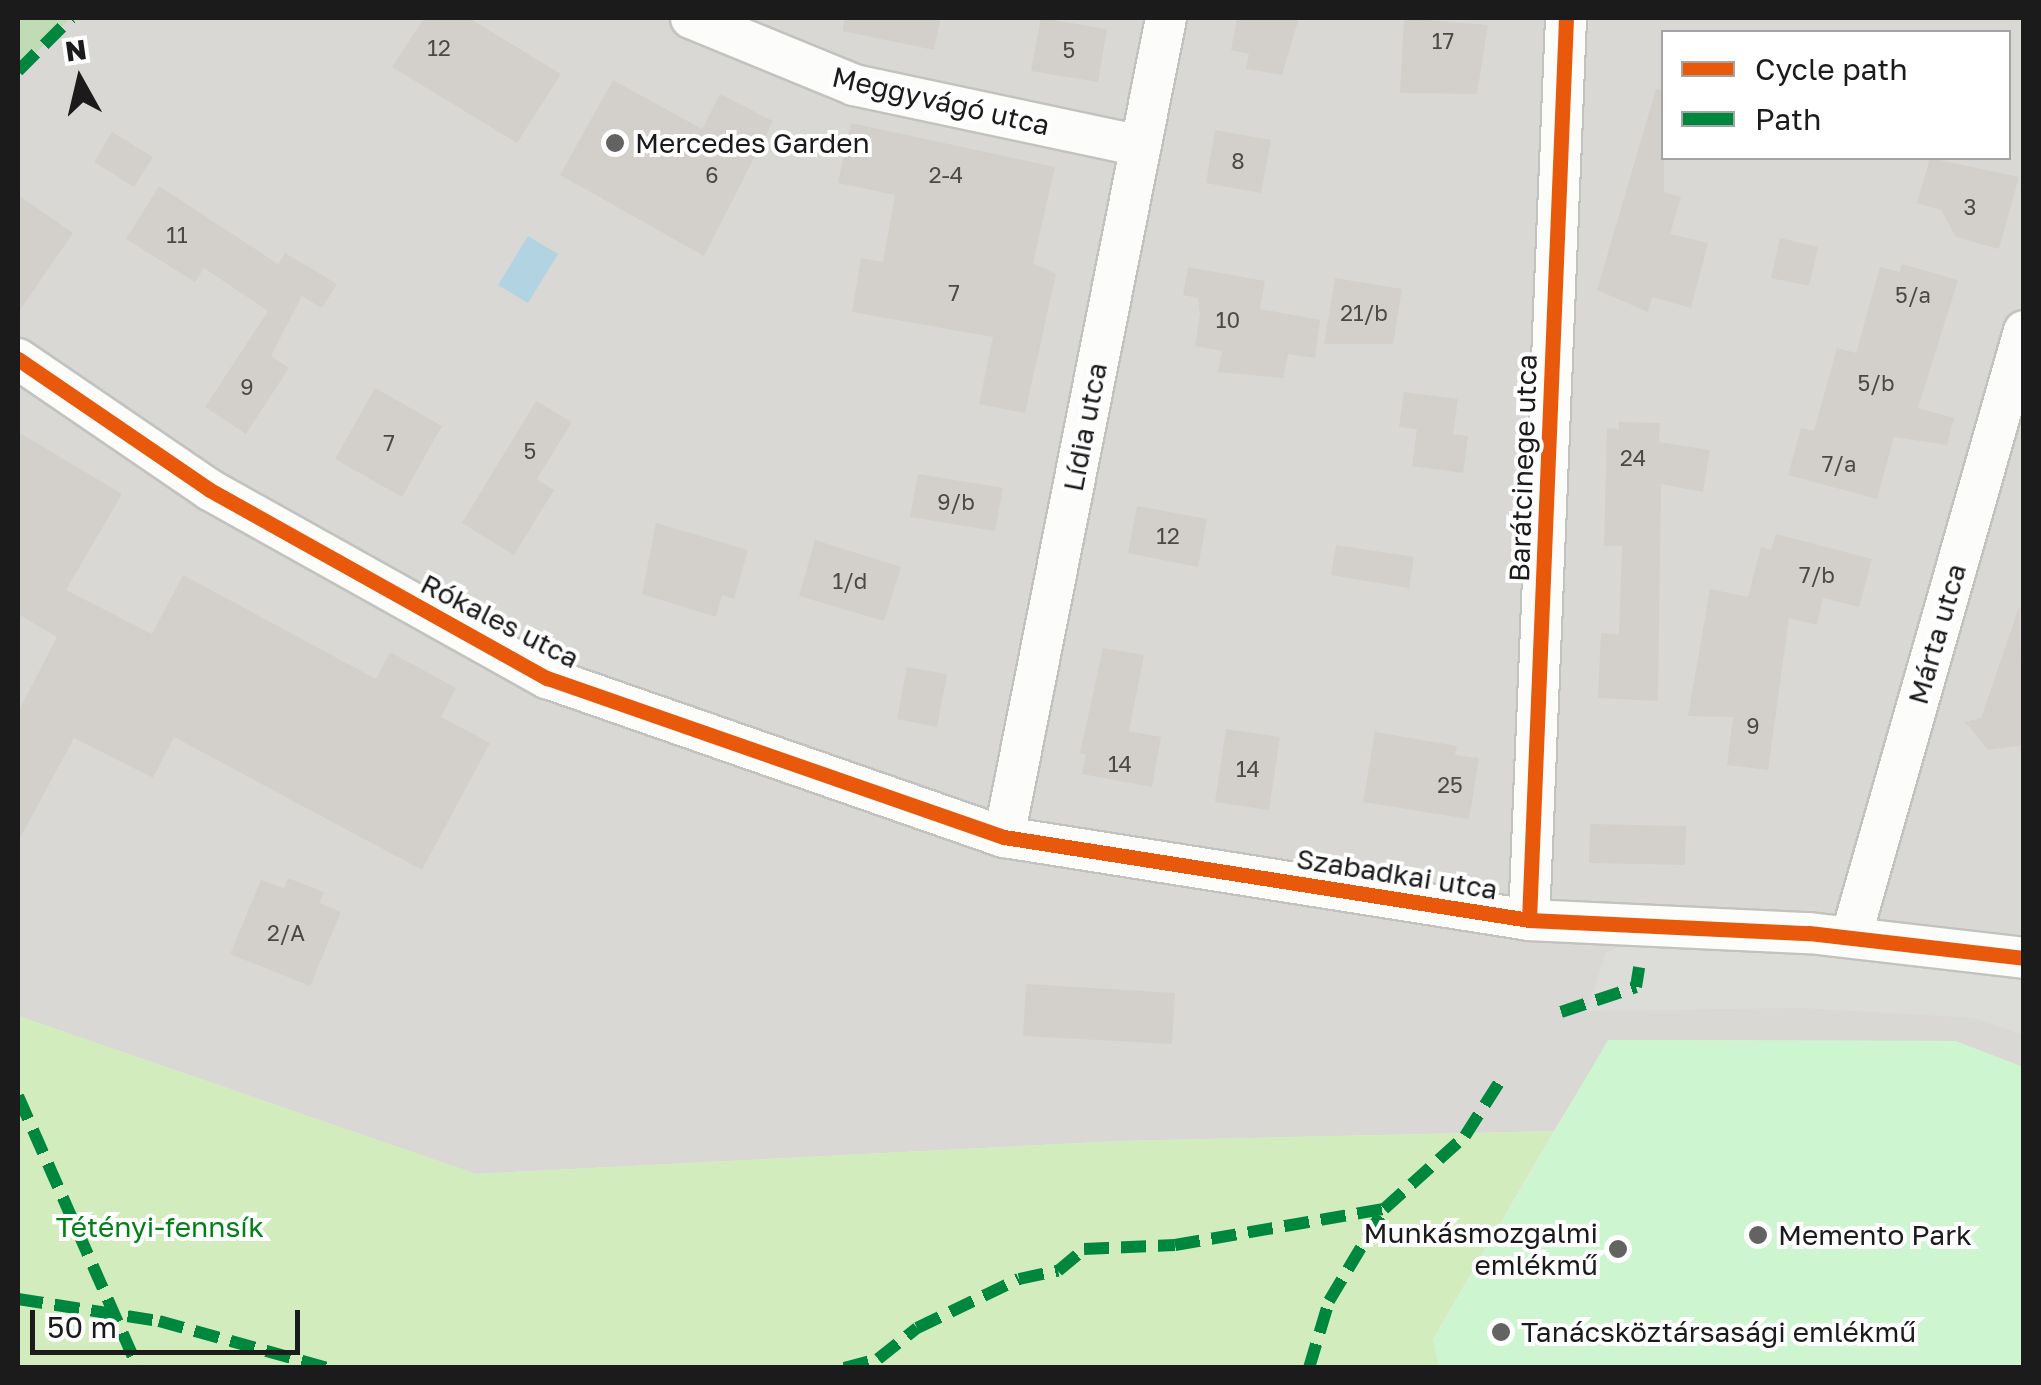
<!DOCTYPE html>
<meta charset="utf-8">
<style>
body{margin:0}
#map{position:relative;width:2041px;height:1385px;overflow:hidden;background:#eae9e2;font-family:"Golos Text",sans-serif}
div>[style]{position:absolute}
.residential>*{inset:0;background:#d9d8d4}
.grass>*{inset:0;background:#d2ecbd}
.forest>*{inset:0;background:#c0dcb4}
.park>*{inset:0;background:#cdf5d0}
.parking>*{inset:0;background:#dcdcd9}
.water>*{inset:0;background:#b2d3e1}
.building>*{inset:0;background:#d3d0cb}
.roads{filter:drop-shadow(2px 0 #c2c2bf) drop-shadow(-2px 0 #c2c2bf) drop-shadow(0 2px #c2c2bf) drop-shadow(0 -2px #c2c2bf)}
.minor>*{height:40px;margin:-20px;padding:0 20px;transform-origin:20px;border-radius:20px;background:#fcfcfb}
.quiet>*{height:12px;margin-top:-6px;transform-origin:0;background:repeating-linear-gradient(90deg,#00873e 0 25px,transparent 0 37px)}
.cycleway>*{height:15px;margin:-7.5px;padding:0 7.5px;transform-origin:7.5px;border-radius:7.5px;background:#e8590c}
.dots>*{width:28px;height:28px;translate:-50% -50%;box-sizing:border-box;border:5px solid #fff;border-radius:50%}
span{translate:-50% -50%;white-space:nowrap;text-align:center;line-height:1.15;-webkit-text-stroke:8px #fff;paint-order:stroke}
.number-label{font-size:22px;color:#4a4948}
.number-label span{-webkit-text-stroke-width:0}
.street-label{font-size:28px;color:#1b1b1b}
.poi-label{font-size:28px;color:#1b1b1b}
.left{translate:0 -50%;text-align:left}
.right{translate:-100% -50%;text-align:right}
.park-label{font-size:28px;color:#018118}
.frame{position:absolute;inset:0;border:20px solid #1b1b1b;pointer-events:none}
.legend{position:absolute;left:1661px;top:30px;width:350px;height:130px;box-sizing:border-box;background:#fff;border:2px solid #a4a4a4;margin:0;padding:12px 18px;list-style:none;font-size:30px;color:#1b1b1b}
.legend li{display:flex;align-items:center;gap:20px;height:50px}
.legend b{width:50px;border:2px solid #a4a4a4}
.north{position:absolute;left:30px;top:30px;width:100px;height:100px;-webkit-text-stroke:8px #fff;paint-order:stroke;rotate:352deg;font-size:28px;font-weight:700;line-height:40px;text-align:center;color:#1b1b1b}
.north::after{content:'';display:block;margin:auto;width:35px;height:45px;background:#1b1b1b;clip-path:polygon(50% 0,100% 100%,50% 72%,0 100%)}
.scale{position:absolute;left:30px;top:1310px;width:270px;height:45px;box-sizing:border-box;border:5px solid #1b1b1b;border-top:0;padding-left:12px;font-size:30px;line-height:35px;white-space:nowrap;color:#1b1b1b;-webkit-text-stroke:8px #fff;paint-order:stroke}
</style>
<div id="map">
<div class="residential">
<i style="clip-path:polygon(evenodd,71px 18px,2023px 18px,2023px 1067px,1955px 1041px,1609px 1040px,1554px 1131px,1121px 1141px,476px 1174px,18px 1016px,18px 71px,71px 18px,1664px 32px,2008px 32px,2008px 158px,1664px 158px,1664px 32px)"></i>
</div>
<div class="grass">
<i style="clip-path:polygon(18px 1016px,476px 1174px,1121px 1141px,1554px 1131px,1433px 1339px,1439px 1367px,18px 1368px)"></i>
</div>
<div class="forest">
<i style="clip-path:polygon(18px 18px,71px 18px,18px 71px)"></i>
</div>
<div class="park">
<i style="clip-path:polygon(1608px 1040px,1955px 1041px,2023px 1067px,2023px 1367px,1439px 1367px,1433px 1340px)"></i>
</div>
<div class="parking">
<i style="clip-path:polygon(1636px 940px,1808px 948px,2023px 974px,2023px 1035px,1974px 1018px,1802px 1008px,1587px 1011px,1606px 952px)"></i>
</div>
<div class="water">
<i style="clip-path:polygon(528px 236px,558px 254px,528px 303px,498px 285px)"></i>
</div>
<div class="building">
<i style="clip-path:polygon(424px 18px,469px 18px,561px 74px,517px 143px,392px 67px)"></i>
<i style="clip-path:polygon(844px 18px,941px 18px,934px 50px,843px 31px)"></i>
<i style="clip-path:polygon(1041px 18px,1107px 29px,1098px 82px,1031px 71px)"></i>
<i style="clip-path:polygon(1237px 18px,1299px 18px,1282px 75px,1246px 69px,1249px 54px,1231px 50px)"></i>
<i style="clip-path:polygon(1404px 18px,1488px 25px,1477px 94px,1400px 93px)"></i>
<i style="clip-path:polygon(613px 80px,702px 129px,720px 94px,773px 121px,704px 256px,560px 175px)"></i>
<i style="clip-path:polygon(1656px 89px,1664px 90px,1664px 192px,1681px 197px,1670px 234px,1708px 243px,1691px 308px,1652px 297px,1648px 312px,1597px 290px)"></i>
<i style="clip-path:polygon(851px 123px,1055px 167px,1033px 263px,1056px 274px,1025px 413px,979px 404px,993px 337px,852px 312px,861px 258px,883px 262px,895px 195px,838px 183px)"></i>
<i style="clip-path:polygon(1215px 130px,1271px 140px,1261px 193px,1206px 183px)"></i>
<i style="clip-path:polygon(112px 132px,153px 157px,134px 187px,94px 162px)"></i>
<i style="clip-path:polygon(1930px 158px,2019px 177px,1999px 249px,1956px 237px,1941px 210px,1917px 203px)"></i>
<i style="clip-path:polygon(159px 186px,278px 264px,285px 253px,337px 284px,322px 308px,302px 296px,271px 356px,289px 368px,246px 434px,205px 407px,268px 311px,204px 268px,195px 282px,126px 239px)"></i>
<i style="clip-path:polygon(18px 195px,73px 233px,18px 313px)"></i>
<i style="clip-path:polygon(1780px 238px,1818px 247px,1809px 286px,1771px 278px)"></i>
<i style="clip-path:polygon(1902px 264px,1958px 280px,1918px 408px,1954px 418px,1947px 445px,1894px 437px,1877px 499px,1788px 475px,1801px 428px,1814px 431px,1837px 348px,1856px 353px,1880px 267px,1900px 272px)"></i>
<i style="clip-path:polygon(1188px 267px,1265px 281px,1260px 309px,1320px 320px,1315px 358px,1288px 354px,1283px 378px,1218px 372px,1222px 351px,1195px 346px,1200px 314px,1198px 298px,1183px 295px)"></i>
<i style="clip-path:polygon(1335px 278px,1402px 289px,1393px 344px,1324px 344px)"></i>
<i style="clip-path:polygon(375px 388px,442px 426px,402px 497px,335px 459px)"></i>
<i style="clip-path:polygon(1404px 392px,1458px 399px,1453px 434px,1468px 436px,1463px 473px,1412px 466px,1417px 429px,1399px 427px)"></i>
<i style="clip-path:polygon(536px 401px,572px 422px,537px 479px,554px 490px,514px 555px,462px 523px)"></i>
<i style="clip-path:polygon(1619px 422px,1660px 423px,1659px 442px,1710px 450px,1703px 492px,1661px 484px,1658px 701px,1598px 698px,1601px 633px,1619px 634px,1622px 546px,1604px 546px,1607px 428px,1619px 429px)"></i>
<i style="clip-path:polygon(18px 432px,122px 494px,66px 590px,152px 634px,183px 575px,376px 679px,390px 652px,456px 688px,441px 717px,490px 743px,422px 870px,174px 737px,153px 778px,74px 738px,18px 842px,18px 712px,57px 637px,18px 614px)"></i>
<i style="clip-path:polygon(918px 474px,1003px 488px,995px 531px,910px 517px)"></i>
<i style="clip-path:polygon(1137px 506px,1207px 519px,1198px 567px,1128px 553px)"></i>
<i style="clip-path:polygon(656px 523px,748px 550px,734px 599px,722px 595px,716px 617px,642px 594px)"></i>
<i style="clip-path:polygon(1776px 534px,1872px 559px,1859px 607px,1823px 598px,1817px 625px,1789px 618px,1768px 770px,1727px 765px,1733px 717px,1688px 716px,1710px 589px,1748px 597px,1761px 547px,1771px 550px)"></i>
<i style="clip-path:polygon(815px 540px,901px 567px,884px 621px,799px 596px)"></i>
<i style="clip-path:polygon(1336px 545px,1414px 557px,1409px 588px,1331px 575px)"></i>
<i style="clip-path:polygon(2019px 607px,2024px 745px,1988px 750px,1965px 722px,1981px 718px)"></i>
<i style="clip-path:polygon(1103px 648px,1144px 655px,1129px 731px,1161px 737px,1152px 787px,1082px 774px,1086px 754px,1080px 753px)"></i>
<i style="clip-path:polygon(907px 667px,947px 674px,937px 727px,897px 719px)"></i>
<i style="clip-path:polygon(1226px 729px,1280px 737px,1269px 810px,1215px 802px)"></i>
<i style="clip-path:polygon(1375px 732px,1457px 746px,1455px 755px,1479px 758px,1469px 819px,1363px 802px)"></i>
<i style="clip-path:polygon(1590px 824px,1686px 826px,1685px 865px,1589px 863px)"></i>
<i style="clip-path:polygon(288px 878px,324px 892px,319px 903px,341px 912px,310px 986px,230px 954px,261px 880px,284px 888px)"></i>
<i style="clip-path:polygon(1026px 984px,1175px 993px,1172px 1044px,1023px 1036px)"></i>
</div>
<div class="roads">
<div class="minor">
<i style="left:691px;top:18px;width:176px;rotate:22.3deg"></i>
<i style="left:854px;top:85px;width:293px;rotate:12deg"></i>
<i style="left:18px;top:359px;width:232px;rotate:34.3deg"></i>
<i style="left:210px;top:490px;width:386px;rotate:29.2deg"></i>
<i style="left:547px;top:678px;width:484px;rotate:19.2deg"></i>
<i style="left:1004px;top:837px;width:532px;rotate:8.98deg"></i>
<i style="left:1529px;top:920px;width:280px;rotate:2.7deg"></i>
<i style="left:1809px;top:933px;width:216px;rotate:6.6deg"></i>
<i style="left:1004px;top:837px;width:835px;rotate:-78.81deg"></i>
<i style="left:1529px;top:920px;width:903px;rotate:-87.65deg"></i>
<i style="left:1851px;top:937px;width:630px;rotate:-74.07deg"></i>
</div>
</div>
<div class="quiet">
<i style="left:18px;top:71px;width:75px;rotate:-45deg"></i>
<i style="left:1561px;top:1012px;width:79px;rotate:-18.4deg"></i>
<i style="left:1636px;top:987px;width:20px;rotate:-81deg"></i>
<i style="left:18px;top:1096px;width:297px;rotate:66.2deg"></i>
<i style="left:18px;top:1299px;width:143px;rotate:8.9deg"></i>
<i style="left:159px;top:1321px;width:174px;rotate:15.6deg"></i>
<i style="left:844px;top:1368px;width:35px;rotate:-15deg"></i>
<i style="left:878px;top:1359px;width:50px;rotate:-38.5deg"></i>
<i style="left:917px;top:1328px;width:113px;rotate:-25.7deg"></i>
<i style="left:1019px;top:1279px;width:40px;rotate:-12deg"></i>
<i style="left:1058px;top:1271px;width:34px;rotate:-40deg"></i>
<i style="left:1084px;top:1249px;width:91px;rotate:-2.5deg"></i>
<i style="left:1175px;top:1245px;width:212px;rotate:-9.8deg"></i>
<i style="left:1309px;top:1368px;width:70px;rotate:-73.4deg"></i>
<i style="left:1329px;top:1301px;width:107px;rotate:-59.1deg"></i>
<i style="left:1384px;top:1209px;width:109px;rotate:-42deg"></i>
<i style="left:1465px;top:1136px;width:69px;rotate:-57.5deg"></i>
</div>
<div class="cycleway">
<i style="left:18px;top:359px;width:232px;rotate:34.3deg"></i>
<i style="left:210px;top:490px;width:386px;rotate:29.2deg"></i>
<i style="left:547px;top:678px;width:484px;rotate:19.2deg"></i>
<i style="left:1004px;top:837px;width:532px;rotate:8.98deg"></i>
<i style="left:1529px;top:920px;width:280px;rotate:2.7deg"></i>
<i style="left:1809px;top:933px;width:216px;rotate:6.6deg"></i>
<i style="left:1529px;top:920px;width:903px;rotate:-87.65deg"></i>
</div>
<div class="dots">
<i style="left:615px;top:143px;background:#636361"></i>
<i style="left:1758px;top:1235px;background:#636361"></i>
<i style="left:1618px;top:1249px;background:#636361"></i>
<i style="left:1501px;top:1332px;background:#636361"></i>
</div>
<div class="number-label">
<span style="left:1443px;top:41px">17</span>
<span style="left:439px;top:48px">12</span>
<span style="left:1069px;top:50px">5</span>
<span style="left:1238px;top:161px">8</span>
<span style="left:712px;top:175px">6</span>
<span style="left:946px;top:175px">2-4</span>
<span style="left:1970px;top:207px">3</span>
<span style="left:177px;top:235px">11</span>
<span style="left:954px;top:293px">7</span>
<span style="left:1913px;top:295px">5/a</span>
<span style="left:1364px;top:313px">21/b</span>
<span style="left:1228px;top:320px">10</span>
<span style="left:1876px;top:383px">5/b</span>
<span style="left:247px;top:387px">9</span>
<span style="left:389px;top:443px">7</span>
<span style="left:530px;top:451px">5</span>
<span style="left:1633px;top:458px">24</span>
<span style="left:1839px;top:464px">7/a</span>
<span style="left:956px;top:502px">9/b</span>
<span style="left:1168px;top:536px">12</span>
<span style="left:1817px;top:575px">7/b</span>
<span style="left:850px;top:581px">1/d</span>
<span style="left:1753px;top:726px">9</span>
<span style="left:1120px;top:764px">14</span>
<span style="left:1248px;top:769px">14</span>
<span style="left:1450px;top:785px">25</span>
<span style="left:286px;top:933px">2/A</span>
</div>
<div class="street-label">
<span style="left:941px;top:101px;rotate:13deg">Meggyvágó utca</span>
<span style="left:1085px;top:427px;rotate:-79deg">Lídia utca</span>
<span style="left:1523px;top:468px;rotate:-88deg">Barátcinege utca</span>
<span style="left:500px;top:621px;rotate:27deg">Rókales utca</span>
<span style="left:1937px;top:634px;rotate:-74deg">Márta utca</span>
<span style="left:1397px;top:874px;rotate:9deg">Szabadkai utca</span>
</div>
<div class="poi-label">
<span class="left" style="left:635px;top:143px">Mercedes Garden</span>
<span class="right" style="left:1598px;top:1249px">Munkásmozgalmi<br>emlékmű</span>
<span class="left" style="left:1778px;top:1235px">Memento Park</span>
<span class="left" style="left:1521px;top:1332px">Tanácsköztársasági emlékmű</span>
</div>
<div class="park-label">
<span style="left:160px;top:1227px">Tétényi-fennsík</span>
</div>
<div class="frame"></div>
<ul class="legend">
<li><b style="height:12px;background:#e8590c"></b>Cycle path</li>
<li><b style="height:12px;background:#00873e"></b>Path</li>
</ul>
<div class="north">N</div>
<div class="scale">50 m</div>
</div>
